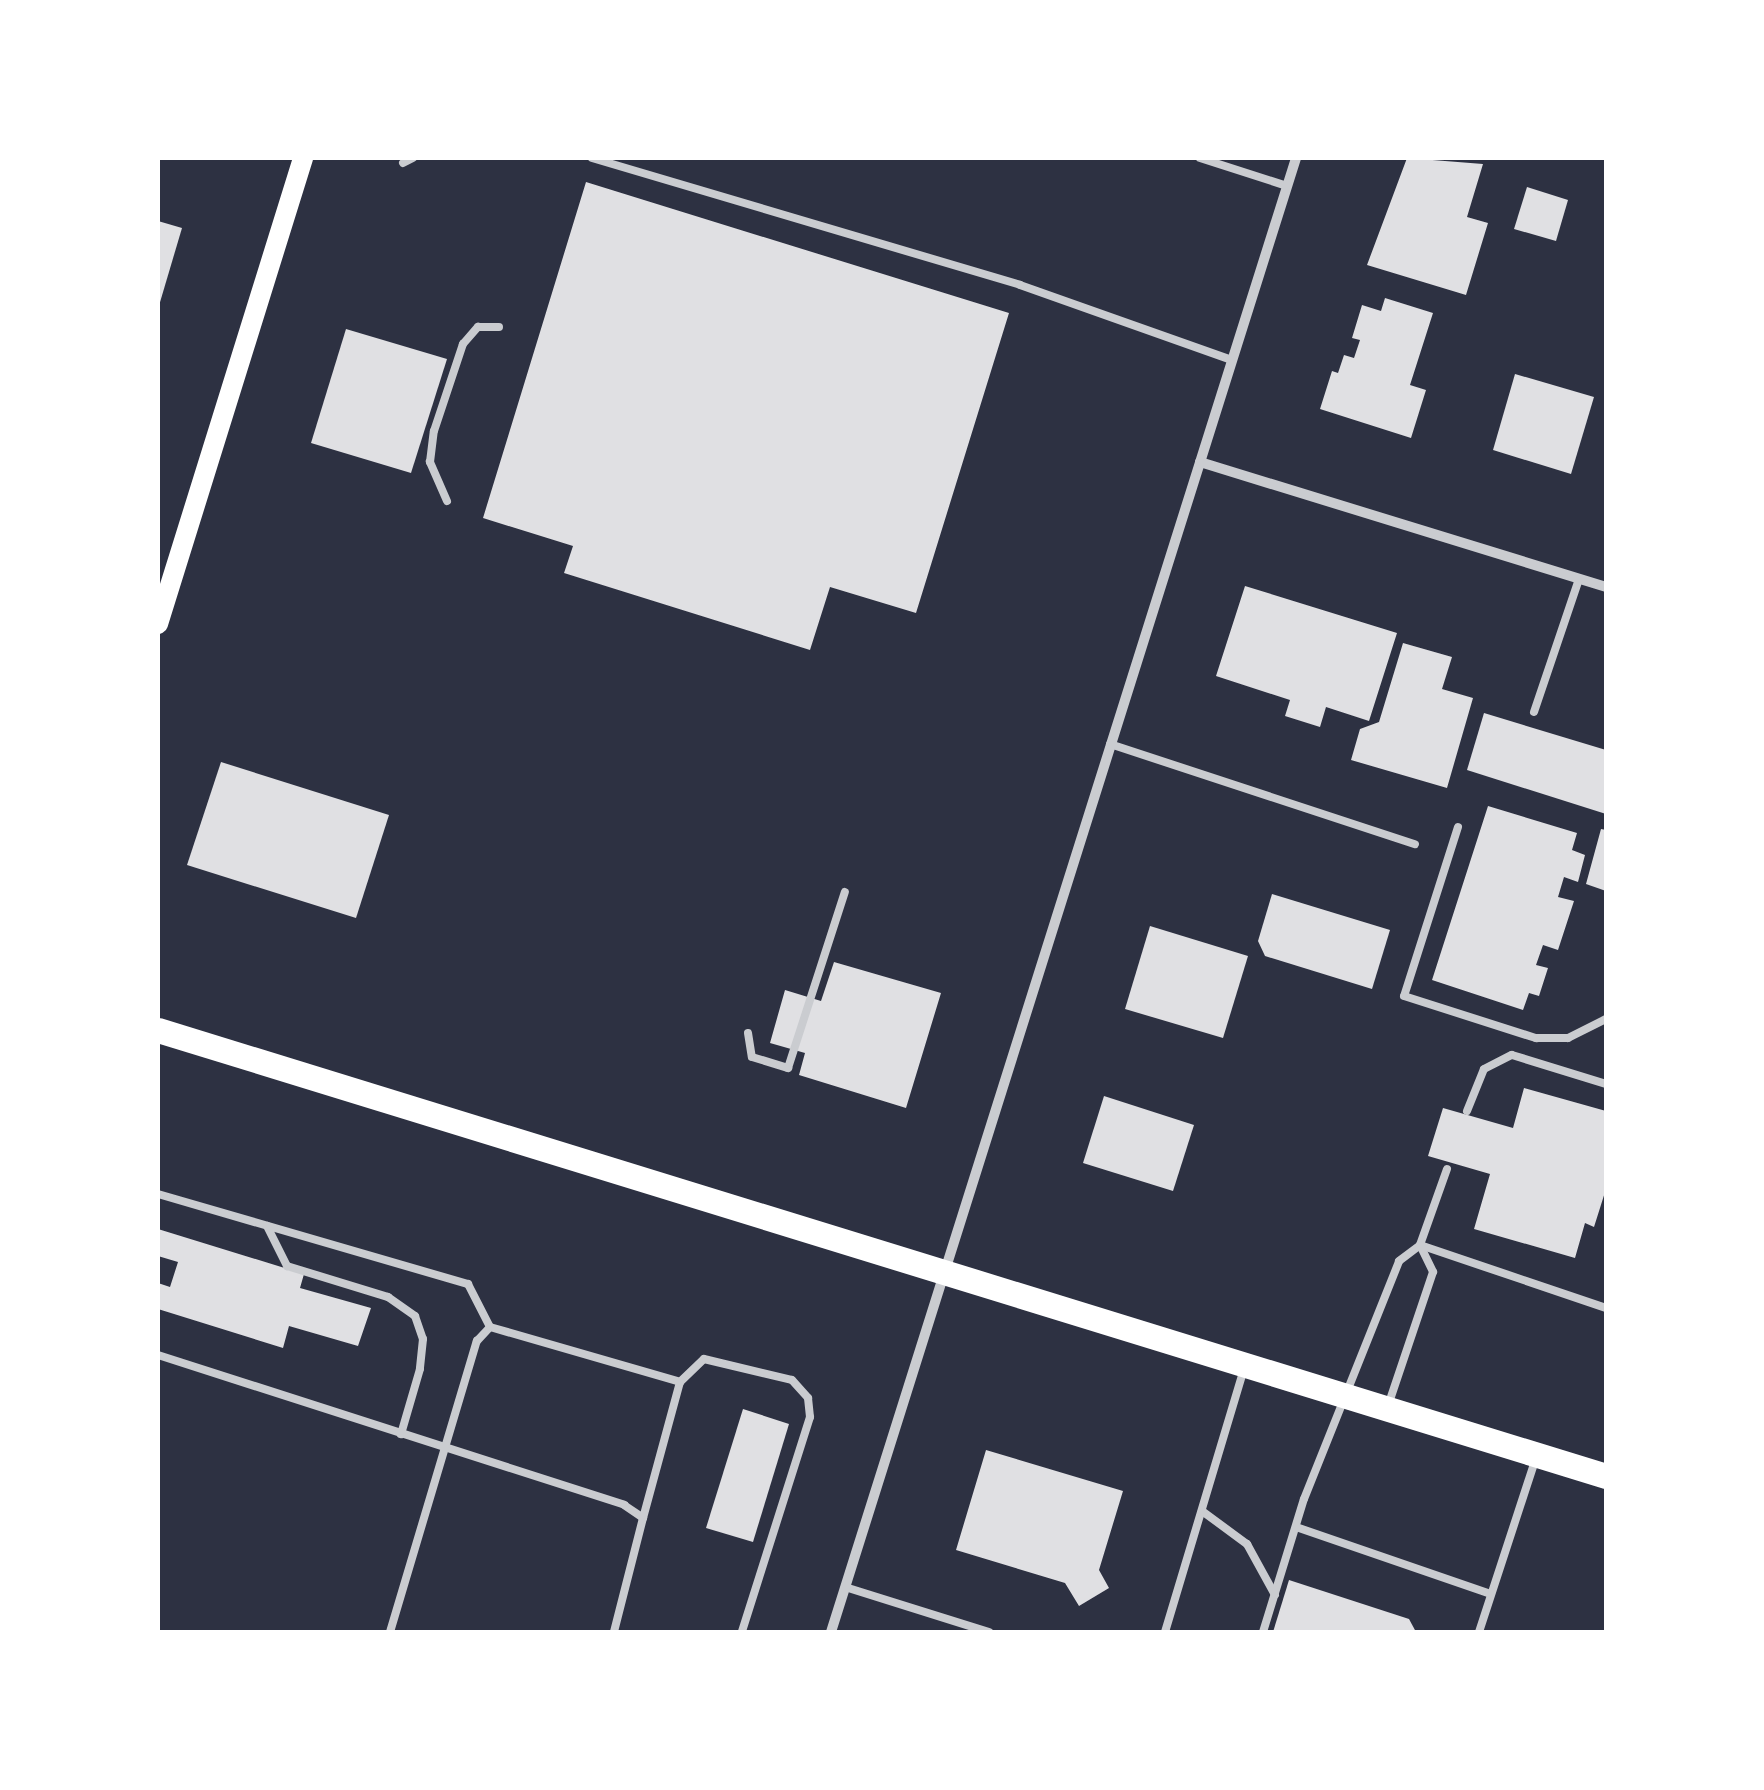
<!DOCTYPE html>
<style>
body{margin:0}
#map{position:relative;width:1764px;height:1790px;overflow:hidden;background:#2d3142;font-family:Lato,sans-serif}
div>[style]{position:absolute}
.building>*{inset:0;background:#e0e0e3}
.service>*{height:8px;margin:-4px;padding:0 4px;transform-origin:4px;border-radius:4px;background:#caccd0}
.minor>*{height:10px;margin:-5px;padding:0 5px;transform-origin:5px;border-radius:5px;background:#caccd0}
.secondary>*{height:20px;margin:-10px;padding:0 10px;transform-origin:10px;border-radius:10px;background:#fff}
.primary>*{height:25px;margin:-12.5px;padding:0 12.5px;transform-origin:12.5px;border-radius:12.5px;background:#fff}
span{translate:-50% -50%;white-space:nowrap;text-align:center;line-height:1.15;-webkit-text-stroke:9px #fff;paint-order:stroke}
.frame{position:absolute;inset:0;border:160px solid #fff;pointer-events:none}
</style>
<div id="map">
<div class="building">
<i style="clip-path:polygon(1407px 158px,1483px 164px,1467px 217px,1488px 223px,1466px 295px,1367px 265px)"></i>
<i style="clip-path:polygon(586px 182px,1009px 313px,916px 613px,830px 587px,810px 650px,564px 573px,573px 546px,483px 518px)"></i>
<i style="clip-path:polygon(1527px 187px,1568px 200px,1556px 241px,1514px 229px)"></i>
<i style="clip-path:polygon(158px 221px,182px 228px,158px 309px)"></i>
<i style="clip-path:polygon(1385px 298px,1433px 313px,1410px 385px,1426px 390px,1411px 438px,1320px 409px,1332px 371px,1338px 373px,1344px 355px,1354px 358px,1360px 340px,1352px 338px,1362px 305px,1381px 311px)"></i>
<i style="clip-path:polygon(346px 329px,447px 359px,411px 473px,311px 443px)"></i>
<i style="clip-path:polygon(1515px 374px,1594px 397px,1571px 474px,1493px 450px)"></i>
<i style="clip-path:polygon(1245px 586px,1397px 633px,1369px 721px,1326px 707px,1320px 727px,1285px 716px,1290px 700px,1216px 676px)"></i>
<i style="clip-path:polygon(1403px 643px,1452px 657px,1442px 689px,1473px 698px,1447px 788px,1351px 760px,1360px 729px,1379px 722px)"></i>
<i style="clip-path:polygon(1484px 713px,1606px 750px,1606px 814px,1467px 770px)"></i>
<i style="clip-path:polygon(221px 762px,389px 815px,356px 918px,187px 865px)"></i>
<i style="clip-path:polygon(1488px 806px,1577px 833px,1572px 850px,1585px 855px,1578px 882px,1564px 877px,1558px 897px,1574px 901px,1558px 950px,1543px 945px,1536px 965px,1548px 968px,1539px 996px,1529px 993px,1523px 1010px,1432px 980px)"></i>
<i style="clip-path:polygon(1601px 829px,1606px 830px,1606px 891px,1586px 884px)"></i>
<i style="clip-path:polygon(1272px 894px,1390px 930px,1372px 989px,1265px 956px,1258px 941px)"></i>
<i style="clip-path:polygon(1150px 926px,1248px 956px,1223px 1038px,1125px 1009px)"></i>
<i style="clip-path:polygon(834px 962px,941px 993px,906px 1108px,799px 1075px,805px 1053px,770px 1043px,785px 990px,821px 1001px)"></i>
<i style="clip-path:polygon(1524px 1088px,1606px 1111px,1606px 1189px,1594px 1227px,1585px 1223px,1575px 1258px,1474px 1229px,1490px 1174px,1428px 1156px,1443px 1108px,1513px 1128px)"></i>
<i style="clip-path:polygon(1104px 1096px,1194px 1125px,1173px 1191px,1083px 1163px)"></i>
<i style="clip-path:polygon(158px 1229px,304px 1274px,300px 1288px,371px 1308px,358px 1346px,289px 1326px,283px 1348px,158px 1309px,158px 1283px,170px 1287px,178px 1262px,158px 1256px)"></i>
<i style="clip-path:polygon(743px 1409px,789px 1424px,753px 1542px,706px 1528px)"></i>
<i style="clip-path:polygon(986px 1450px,1123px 1491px,1099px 1570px,1109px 1588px,1079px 1606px,1065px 1583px,956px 1550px)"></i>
<i style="clip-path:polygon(1289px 1580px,1409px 1619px,1416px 1632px,1273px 1632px)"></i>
</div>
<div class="service">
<i style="left:592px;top:158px;width:446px;rotate:16.5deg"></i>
<i style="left:1020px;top:285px;width:225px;rotate:19.5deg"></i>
<i style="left:1200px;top:158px;width:91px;rotate:17.8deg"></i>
<i style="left:403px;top:163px;width:11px;rotate:-27deg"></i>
<i style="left:447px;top:501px;width:43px;rotate:-113.6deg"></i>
<i style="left:430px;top:462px;width:31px;rotate:-83deg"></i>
<i style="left:434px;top:431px;width:92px;rotate:-71.6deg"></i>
<i style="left:463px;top:344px;width:23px;rotate:-49deg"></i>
<i style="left:478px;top:327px;width:21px"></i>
<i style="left:1534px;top:712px;width:140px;rotate:-71.3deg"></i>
<i style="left:1110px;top:744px;width:321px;rotate:18.2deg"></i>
<i style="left:1458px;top:827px;width:177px;rotate:107.7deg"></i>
<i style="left:1404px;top:996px;width:139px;rotate:17.7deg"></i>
<i style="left:1536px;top:1038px;width:32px"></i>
<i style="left:1568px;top:1038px;width:42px;rotate:-26.6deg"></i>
<i style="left:748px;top:1033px;width:24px;rotate:81deg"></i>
<i style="left:752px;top:1057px;width:38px;rotate:17deg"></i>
<i style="left:788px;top:1068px;width:185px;rotate:-72.1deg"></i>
<i style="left:1467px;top:1111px;width:45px;rotate:-68deg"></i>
<i style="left:1484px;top:1069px;width:31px;rotate:-27deg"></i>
<i style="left:1512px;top:1055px;width:98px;rotate:17.1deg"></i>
<i style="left:1447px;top:1169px;width:81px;rotate:109.6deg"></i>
<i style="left:1420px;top:1245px;width:196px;rotate:18.7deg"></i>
<i style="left:158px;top:1194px;width:323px;rotate:16.2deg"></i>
<i style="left:468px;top:1284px;width:48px;rotate:62.9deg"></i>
<i style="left:267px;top:1226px;width:45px;rotate:63.4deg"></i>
<i style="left:287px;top:1266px;width:106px;rotate:17.1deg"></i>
<i style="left:388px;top:1297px;width:33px;rotate:35deg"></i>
<i style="left:415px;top:1316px;width:24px;rotate:71deg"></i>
<i style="left:423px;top:1339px;width:30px;rotate:96deg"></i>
<i style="left:420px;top:1369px;width:68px;rotate:106.3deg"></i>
<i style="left:158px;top:1355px;width:490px;rotate:17.8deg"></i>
<i style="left:624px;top:1505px;width:23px;rotate:34deg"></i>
<i style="left:643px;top:1518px;width:118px;rotate:104.3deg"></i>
<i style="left:680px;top:1382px;width:33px;rotate:-44deg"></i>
<i style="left:704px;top:1359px;width:90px;rotate:13.4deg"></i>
<i style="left:792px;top:1380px;width:24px;rotate:48deg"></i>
<i style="left:808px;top:1398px;width:19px;rotate:84deg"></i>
<i style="left:810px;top:1417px;width:225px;rotate:107.6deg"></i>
<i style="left:1202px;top:1511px;width:56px;rotate:36.3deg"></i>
<i style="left:1247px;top:1544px;width:58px;rotate:61.2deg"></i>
<i style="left:1296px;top:1527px;width:206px;rotate:19deg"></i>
<i style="left:845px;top:1587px;width:151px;rotate:17.4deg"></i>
<i style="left:390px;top:1632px;width:304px;rotate:-73.4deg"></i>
<i style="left:477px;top:1341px;width:19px;rotate:-47deg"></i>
<i style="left:490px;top:1327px;width:198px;rotate:16.1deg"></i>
<i style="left:680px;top:1382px;width:141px;rotate:105.2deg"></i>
<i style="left:1165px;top:1632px;width:275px;rotate:-73.3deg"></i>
<i style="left:1263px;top:1632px;width:139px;rotate:-72.9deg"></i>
<i style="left:1304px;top:1499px;width:256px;rotate:-68.2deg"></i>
<i style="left:1399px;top:1261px;width:26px;rotate:-37deg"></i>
<i style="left:1420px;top:1245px;width:30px;rotate:64deg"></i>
<i style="left:1433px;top:1272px;width:138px;rotate:108.6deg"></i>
<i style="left:1479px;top:1632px;width:180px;rotate:-71.9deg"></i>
</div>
<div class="minor">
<i style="left:1200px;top:462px;width:425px;rotate:17.1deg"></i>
<i style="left:831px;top:1632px;width:1546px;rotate:-72.49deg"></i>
</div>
<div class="secondary">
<i style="left:158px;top:624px;width:488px;rotate:-72.7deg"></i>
</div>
<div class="primary">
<i style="left:158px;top:1030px;width:1515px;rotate:17.12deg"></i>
</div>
<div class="frame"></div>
</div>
